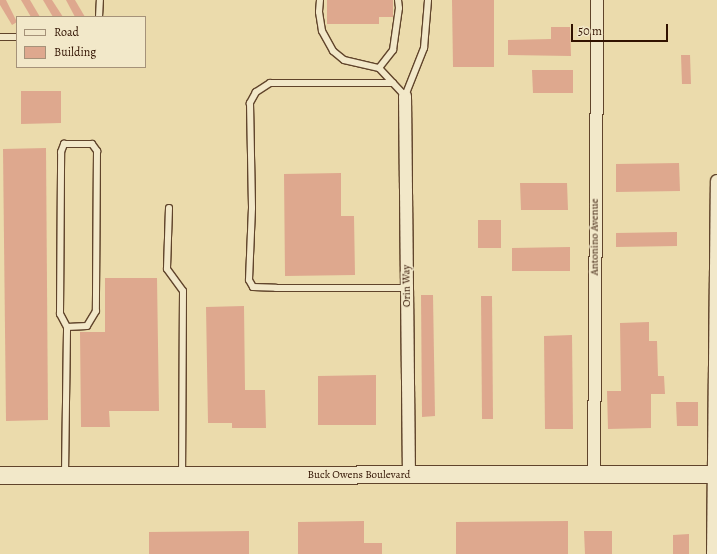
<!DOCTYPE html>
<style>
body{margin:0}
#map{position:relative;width:717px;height:554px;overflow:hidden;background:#ebdbac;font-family:Alegreya,serif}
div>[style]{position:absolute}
.building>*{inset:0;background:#dea88e}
.roads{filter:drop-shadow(1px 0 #60442b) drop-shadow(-1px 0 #60442b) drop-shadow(0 1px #60442b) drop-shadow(0 -1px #60442b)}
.lane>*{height:6px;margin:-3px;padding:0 3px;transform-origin:3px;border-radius:3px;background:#f2e8c9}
.street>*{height:12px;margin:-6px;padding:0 6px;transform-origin:6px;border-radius:6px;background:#f2e8c9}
.secondary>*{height:17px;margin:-8.5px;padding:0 8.5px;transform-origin:8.5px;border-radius:8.5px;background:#f2e8c9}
span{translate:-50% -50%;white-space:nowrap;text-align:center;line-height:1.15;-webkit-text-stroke:3.5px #f2e8c9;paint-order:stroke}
.street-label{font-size:11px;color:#311200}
.legend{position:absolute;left:16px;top:16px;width:130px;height:52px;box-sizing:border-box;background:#f2e8c9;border:1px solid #a59279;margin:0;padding:5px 7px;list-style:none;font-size:12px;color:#311200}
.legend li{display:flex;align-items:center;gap:8px;height:20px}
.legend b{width:20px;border:1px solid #a59279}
.scale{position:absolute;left:571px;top:24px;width:97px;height:18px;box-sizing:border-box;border:2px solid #311200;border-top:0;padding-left:5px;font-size:12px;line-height:14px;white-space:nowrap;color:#311200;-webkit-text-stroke:3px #f2e8c9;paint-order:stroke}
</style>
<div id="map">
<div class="building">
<i style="clip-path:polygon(0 0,6px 0,17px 22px,12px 25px,0 5px)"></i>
<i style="clip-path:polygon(21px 0,30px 0,40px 17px,31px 17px)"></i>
<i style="clip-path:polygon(43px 0,52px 0,63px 17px,53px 17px)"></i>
<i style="clip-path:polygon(66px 0,75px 0,85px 17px,75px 17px)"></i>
<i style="clip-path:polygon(327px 0,393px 0,393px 17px,379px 17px,379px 24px,327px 24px)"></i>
<i style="clip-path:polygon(452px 0,494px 0,494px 67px,453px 67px)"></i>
<i style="clip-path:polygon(551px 27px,570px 27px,571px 56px,508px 55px,508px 40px,551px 39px)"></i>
<i style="clip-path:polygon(681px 55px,690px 55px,691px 84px,682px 84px)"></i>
<i style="clip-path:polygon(532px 70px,573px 70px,573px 93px,533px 93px)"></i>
<i style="clip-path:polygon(21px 91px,61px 91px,61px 123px,21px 124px)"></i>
<i style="clip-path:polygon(46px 148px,48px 420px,6px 421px,3px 149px)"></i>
<i style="clip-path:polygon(679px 163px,680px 191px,616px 192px,616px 164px)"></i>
<i style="clip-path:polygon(341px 173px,341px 216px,354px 216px,355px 275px,285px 276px,284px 174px)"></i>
<i style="clip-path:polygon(520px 183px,567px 183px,568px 210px,521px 210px)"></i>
<i style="clip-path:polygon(478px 220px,501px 220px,501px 248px,478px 248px)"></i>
<i style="clip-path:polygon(677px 232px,677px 246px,616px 247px,616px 233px)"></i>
<i style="clip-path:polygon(570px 247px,570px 271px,512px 271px,512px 248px)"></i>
<i style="clip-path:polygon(105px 278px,157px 278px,159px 411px,109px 411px,110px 427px,81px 427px,80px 332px,105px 332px)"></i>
<i style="clip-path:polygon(421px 295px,433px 295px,435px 416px,422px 417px)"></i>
<i style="clip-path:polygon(481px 296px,492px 296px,493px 419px,482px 419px)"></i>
<i style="clip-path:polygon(244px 306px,245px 390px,265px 390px,266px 428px,232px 428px,232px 423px,208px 423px,206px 307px)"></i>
<i style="clip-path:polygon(649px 322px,649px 341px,657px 341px,658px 376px,664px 376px,665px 394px,651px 394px,651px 428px,608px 429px,607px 391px,621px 391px,620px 323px)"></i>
<i style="clip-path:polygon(572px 335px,573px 429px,545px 429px,544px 336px)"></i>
<i style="clip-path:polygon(376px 375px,376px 425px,318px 425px,318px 376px)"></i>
<i style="clip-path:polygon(676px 402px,698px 402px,698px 426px,677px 426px)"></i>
<i style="clip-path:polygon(364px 521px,364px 543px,382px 543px,382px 554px,298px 554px,298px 522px)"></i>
<i style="clip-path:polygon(568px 521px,568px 554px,456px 554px,456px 522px)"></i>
<i style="clip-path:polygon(249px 531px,249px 554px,149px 554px,149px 532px)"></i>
<i style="clip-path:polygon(584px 531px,612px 531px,612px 554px,585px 554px)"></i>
<i style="clip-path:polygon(689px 534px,689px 554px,673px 554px,673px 535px)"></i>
</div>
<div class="roads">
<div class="lane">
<i style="left:320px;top:0;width:12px;rotate:95deg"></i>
<i style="left:319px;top:12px;width:19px;rotate:81deg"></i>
<i style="left:322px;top:31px;width:23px;rotate:61deg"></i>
<i style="left:333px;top:51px;width:14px;rotate:39deg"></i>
<i style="left:344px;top:60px;width:36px;rotate:13deg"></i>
<i style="left:379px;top:68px;width:38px;rotate:47deg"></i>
<i style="left:405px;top:96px;width:52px;rotate:-68.4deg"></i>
<i style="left:424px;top:48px;width:48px;rotate:-85.2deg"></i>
<i style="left:99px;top:17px;width:17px;rotate:-87deg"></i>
<i style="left:0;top:37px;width:17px"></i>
<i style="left:379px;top:68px;width:23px;rotate:-52deg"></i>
<i style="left:393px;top:50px;width:42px;rotate:-81.9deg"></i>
<i style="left:399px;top:8px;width:8px;rotate:-97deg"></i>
<i style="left:393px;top:83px;width:123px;rotate:180deg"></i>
<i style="left:270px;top:83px;width:17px;rotate:147deg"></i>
<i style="left:256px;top:92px;width:13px;rotate:119deg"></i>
<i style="left:250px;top:103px;width:105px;rotate:88.9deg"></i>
<i style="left:252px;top:208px;width:72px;rotate:92.4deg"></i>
<i style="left:249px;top:280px;width:8px;rotate:60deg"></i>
<i style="left:253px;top:287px;width:23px;rotate:2deg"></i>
<i style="left:276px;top:288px;width:131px"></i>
<i style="left:169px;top:208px;width:61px;rotate:91.9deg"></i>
<i style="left:167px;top:269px;width:27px;rotate:54deg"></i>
<i style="left:183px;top:291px;width:183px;rotate:90.3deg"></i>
<i style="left:65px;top:474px;width:147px;rotate:-89.2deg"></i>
<i style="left:67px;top:327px;width:15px;rotate:-118deg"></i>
<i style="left:60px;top:314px;width:162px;rotate:-89.6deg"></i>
<i style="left:61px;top:152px;width:9px;rotate:-69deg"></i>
<i style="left:64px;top:144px;width:28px"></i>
<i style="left:92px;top:144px;width:9px;rotate:54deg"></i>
<i style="left:97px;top:151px;width:160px;rotate:90.4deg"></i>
<i style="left:96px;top:311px;width:17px;rotate:121deg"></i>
<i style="left:87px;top:326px;width:20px;rotate:177deg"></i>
</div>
<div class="street">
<i style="left:405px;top:96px;width:379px;rotate:89.4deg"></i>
<i style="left:594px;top:474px;width:474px;rotate:-89.6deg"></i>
<i style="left:713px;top:554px;width:373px;rotate:-89.4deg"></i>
</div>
<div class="secondary">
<i style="left:0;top:475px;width:717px;rotate:-0.08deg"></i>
</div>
</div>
<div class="street-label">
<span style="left:595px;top:237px;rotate:-90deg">Antonino Avenue</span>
<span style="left:407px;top:286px;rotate:-91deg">Orin Way</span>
<span style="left:359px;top:475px">Buck Owens Boulevard</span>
</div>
<ul class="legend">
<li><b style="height:5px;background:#f2e8c9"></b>Road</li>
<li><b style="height:11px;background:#dea88e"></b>Building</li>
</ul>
<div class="scale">50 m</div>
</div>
